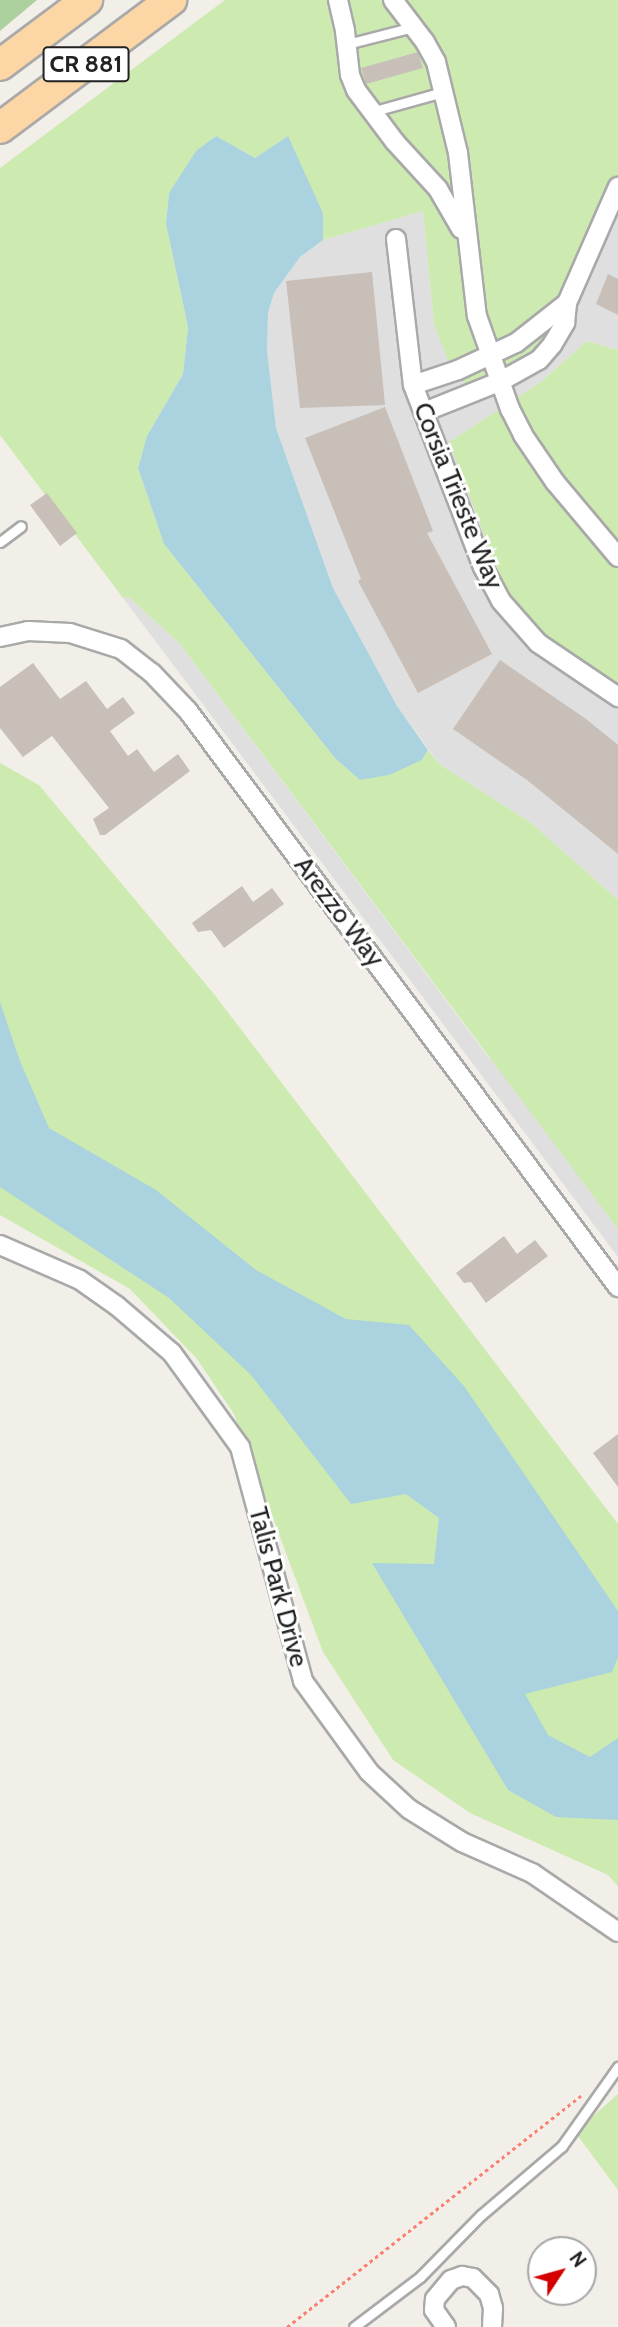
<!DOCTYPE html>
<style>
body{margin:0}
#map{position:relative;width:618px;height:2327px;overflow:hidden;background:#f2efe9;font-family:Cabin,sans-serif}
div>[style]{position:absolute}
.residential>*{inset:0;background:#e0dfdf}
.grass>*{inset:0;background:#cdebb0}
.forest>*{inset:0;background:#add19e}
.water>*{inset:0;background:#aad3df}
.building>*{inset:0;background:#c7bfb8}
.path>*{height:2.5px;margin-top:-1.25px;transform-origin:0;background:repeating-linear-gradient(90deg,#fa8072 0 3.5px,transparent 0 7px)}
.roads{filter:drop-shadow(2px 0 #a9a9a9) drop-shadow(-2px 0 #a9a9a9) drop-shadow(0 2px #a9a9a9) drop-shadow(0 -2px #a9a9a9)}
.service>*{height:9px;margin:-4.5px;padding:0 4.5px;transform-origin:4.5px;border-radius:4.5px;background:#fff}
.minor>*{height:18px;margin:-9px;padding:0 9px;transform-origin:9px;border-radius:9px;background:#fff}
.primary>*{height:30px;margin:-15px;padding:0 15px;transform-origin:15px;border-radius:15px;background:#fcd6a4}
span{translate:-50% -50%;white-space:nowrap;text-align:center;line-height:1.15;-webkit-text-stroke:6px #fff;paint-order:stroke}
.shield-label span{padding:2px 5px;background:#fff;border:2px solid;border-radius:5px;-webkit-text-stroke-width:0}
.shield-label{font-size:24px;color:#222;font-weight:700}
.street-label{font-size:26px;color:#222}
.north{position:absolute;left:527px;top:2236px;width:70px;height:70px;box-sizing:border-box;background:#fff;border:2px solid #a7a7a7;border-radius:50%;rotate:54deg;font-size:19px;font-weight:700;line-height:28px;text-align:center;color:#222}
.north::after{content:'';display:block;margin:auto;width:24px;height:32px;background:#d40000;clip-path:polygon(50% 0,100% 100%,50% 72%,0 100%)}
</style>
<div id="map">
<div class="residential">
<i style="clip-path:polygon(618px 186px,618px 350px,587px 341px,541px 382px,449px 443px,618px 686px,618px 900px,530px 822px,439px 764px,397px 706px,333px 588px,276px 428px,267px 350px,268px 313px,274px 293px,300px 257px,323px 240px,423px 211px,434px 324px)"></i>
<i style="clip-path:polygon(129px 597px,180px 644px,489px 1058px,492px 1057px,618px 1229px,618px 1257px,123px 598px)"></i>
</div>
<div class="grass">
<i style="clip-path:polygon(225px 0,618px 0,618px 186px,559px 325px,505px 377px,470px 390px,451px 368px,434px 324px,423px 211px,323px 240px,323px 213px,287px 137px,255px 158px,215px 136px,169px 193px,166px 224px,188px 327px,183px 374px,147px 436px,138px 468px,164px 544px,335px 758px,361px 780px,422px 760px,428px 750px,439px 764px,530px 822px,618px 900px,618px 1229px,180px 644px,129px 597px,123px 598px,0 435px,0 168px)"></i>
<i style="clip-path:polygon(587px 341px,618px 350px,618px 686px,542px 636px,510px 603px,449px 442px,541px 382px)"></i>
<i style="clip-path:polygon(0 763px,39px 785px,214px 994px,618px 1524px,618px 1886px,608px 1875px,470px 1813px,393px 1760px,323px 1652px,234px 1414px,197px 1359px,130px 1289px,0 1215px)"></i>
<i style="clip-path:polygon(618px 2094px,618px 2190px,575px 2132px)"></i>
</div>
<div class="forest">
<i style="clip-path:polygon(0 0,37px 0,0 31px)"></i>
</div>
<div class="water">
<i style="clip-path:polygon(216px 136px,255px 158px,288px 136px,323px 213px,323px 240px,300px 257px,274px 293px,268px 313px,267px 350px,276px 428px,333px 588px,397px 706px,428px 750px,422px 760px,389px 775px,360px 780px,335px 758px,164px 544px,138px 468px,147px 436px,183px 374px,188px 327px,166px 224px,169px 193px,196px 151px)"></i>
<i style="clip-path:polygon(0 1002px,20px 1061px,49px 1128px,156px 1190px,256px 1270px,346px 1319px,409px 1325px,464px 1386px,618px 1611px,618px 1657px,612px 1672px,525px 1694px,548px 1735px,590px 1757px,618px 1738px,618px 1820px,556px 1817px,508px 1790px,372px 1563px,434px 1564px,439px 1518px,406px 1494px,351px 1504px,251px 1375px,169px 1298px,0 1187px)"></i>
</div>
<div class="building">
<i style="clip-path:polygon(418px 52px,423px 68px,366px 84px,361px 68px)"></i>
<i style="clip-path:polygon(372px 272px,385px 405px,300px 408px,286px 281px)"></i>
<i style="clip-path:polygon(608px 274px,618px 279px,618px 315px,596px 304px)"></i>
<i style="clip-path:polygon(385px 407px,433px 531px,427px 533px,492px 654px,418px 693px,358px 581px,361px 579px,305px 438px)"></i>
<i style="clip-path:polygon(47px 493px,77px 533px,60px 546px,30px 505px)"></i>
<i style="clip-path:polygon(500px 660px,586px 719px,618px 745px,618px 854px,527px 780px,453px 729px)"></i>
<i style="clip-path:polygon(33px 663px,60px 699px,86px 681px,107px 709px,123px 697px,135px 713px,110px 731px,128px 756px,137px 749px,154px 772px,178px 754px,190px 771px,105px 835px,100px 835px,93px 819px,109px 808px,52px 736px,23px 757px,0 728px,0 687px)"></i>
<i style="clip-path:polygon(242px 886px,253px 902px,272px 888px,284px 904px,224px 948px,211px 930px,198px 932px,192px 923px)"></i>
<i style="clip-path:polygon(504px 1236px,517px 1254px,535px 1240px,548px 1256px,486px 1303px,471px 1282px,464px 1283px,456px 1273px)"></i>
<i style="clip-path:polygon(618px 1434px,618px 1487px,593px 1453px)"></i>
</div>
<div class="path">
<i style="left:287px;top:2327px;width:374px;rotate:-38.2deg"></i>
</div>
<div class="roads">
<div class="service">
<i style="left:347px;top:44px;width:68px;rotate:-14.4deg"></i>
<i style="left:371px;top:112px;width:75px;rotate:-15.5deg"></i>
<i style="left:0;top:542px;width:26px;rotate:-37deg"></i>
<i style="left:354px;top:2327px;width:83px;rotate:-37.1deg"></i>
<i style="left:420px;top:2277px;width:87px;rotate:-45.5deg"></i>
<i style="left:481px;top:2215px;width:106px;rotate:-40.4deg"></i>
<i style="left:562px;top:2146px;width:97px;rotate:-54.7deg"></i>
</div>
<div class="minor">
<i style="left:338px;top:0;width:32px;rotate:77deg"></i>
<i style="left:345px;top:31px;width:44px;rotate:83.5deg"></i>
<i style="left:350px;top:75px;width:16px;rotate:68deg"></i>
<i style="left:356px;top:90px;width:65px;rotate:53.1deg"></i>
<i style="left:395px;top:142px;width:64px;rotate:47.5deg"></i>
<i style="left:438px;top:189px;width:46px;rotate:60.1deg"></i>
<i style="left:393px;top:0;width:53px;rotate:52.7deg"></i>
<i style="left:425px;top:42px;width:23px;rotate:61deg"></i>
<i style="left:436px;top:62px;width:94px;rotate:76.4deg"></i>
<i style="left:458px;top:153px;width:164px;rotate:83.4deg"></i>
<i style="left:477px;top:316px;width:99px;rotate:70.5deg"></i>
<i style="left:510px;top:409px;width:29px;rotate:63deg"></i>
<i style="left:523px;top:435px;width:57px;rotate:55.8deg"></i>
<i style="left:555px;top:482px;width:98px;rotate:50deg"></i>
<i style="left:396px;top:239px;width:147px;rotate:83.4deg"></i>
<i style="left:413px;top:385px;width:195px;rotate:69deg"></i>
<i style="left:483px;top:567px;width:38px;rotate:62deg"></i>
<i style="left:501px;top:601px;width:56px;rotate:48.6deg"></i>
<i style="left:538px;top:643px;width:97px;rotate:34deg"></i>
<i style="left:413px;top:385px;width:47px;rotate:-18.4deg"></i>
<i style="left:458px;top:370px;width:64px;rotate:-25deg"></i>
<i style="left:516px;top:343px;width:65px;rotate:-38.1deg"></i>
<i style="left:424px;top:412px;width:83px;rotate:-21.9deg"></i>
<i style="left:501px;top:381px;width:43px;rotate:-28.9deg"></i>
<i style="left:539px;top:360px;width:20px;rotate:-49deg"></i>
<i style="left:552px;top:345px;width:26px;rotate:-59deg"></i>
<i style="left:565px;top:323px;width:20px;rotate:-84deg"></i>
<i style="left:567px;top:303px;width:127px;rotate:-66.3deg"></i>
<i style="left:0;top:637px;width:29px;rotate:-12deg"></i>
<i style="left:28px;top:631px;width:42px;rotate:2.7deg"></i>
<i style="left:70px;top:633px;width:53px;rotate:17.4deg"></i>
<i style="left:121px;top:649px;width:39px;rotate:38deg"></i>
<i style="left:152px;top:673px;width:52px;rotate:46.5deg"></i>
<i style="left:188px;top:711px;width:719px;rotate:53.26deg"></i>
<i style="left:0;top:1245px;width:87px;rotate:23.6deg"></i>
<i style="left:80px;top:1280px;width:45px;rotate:35.1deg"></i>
<i style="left:117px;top:1306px;width:72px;rotate:40.5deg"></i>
<i style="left:172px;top:1353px;width:116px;rotate:54.1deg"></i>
<i style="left:240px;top:1447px;width:242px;rotate:74.9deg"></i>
<i style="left:303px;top:1681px;width:112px;rotate:54deg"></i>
<i style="left:369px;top:1772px;width:54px;rotate:42.8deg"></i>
<i style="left:409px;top:1809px;width:62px;rotate:31.9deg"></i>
<i style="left:462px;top:1842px;width:77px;rotate:23.9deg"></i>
<i style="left:532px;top:1873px;width:104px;rotate:34.5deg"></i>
<i style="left:446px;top:2327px;width:21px;rotate:-125deg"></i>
<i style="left:434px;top:2310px;width:11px;rotate:-85deg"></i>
<i style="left:435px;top:2299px;width:25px;rotate:-50deg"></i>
<i style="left:451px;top:2280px;width:12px;rotate:-20deg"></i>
<i style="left:462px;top:2276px;width:11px;rotate:10deg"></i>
<i style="left:473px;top:2278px;width:23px;rotate:45deg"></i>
<i style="left:489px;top:2294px;width:15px;rotate:74deg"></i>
<i style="left:493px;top:2308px;width:19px;rotate:93deg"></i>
</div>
<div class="primary">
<i style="left:0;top:65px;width:109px;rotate:-36.8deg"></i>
<i style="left:0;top:128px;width:214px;rotate:-36.8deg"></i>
</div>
</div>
<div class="shield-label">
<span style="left:86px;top:64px">CR 881</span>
</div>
<div class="street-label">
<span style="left:458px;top:496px;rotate:68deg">Corsia Trieste Way</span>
<span style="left:339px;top:912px;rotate:53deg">Arezzo Way</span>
<span style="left:278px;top:1587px;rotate:75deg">Talis Park Drive</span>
</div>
<div class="north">N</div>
</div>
